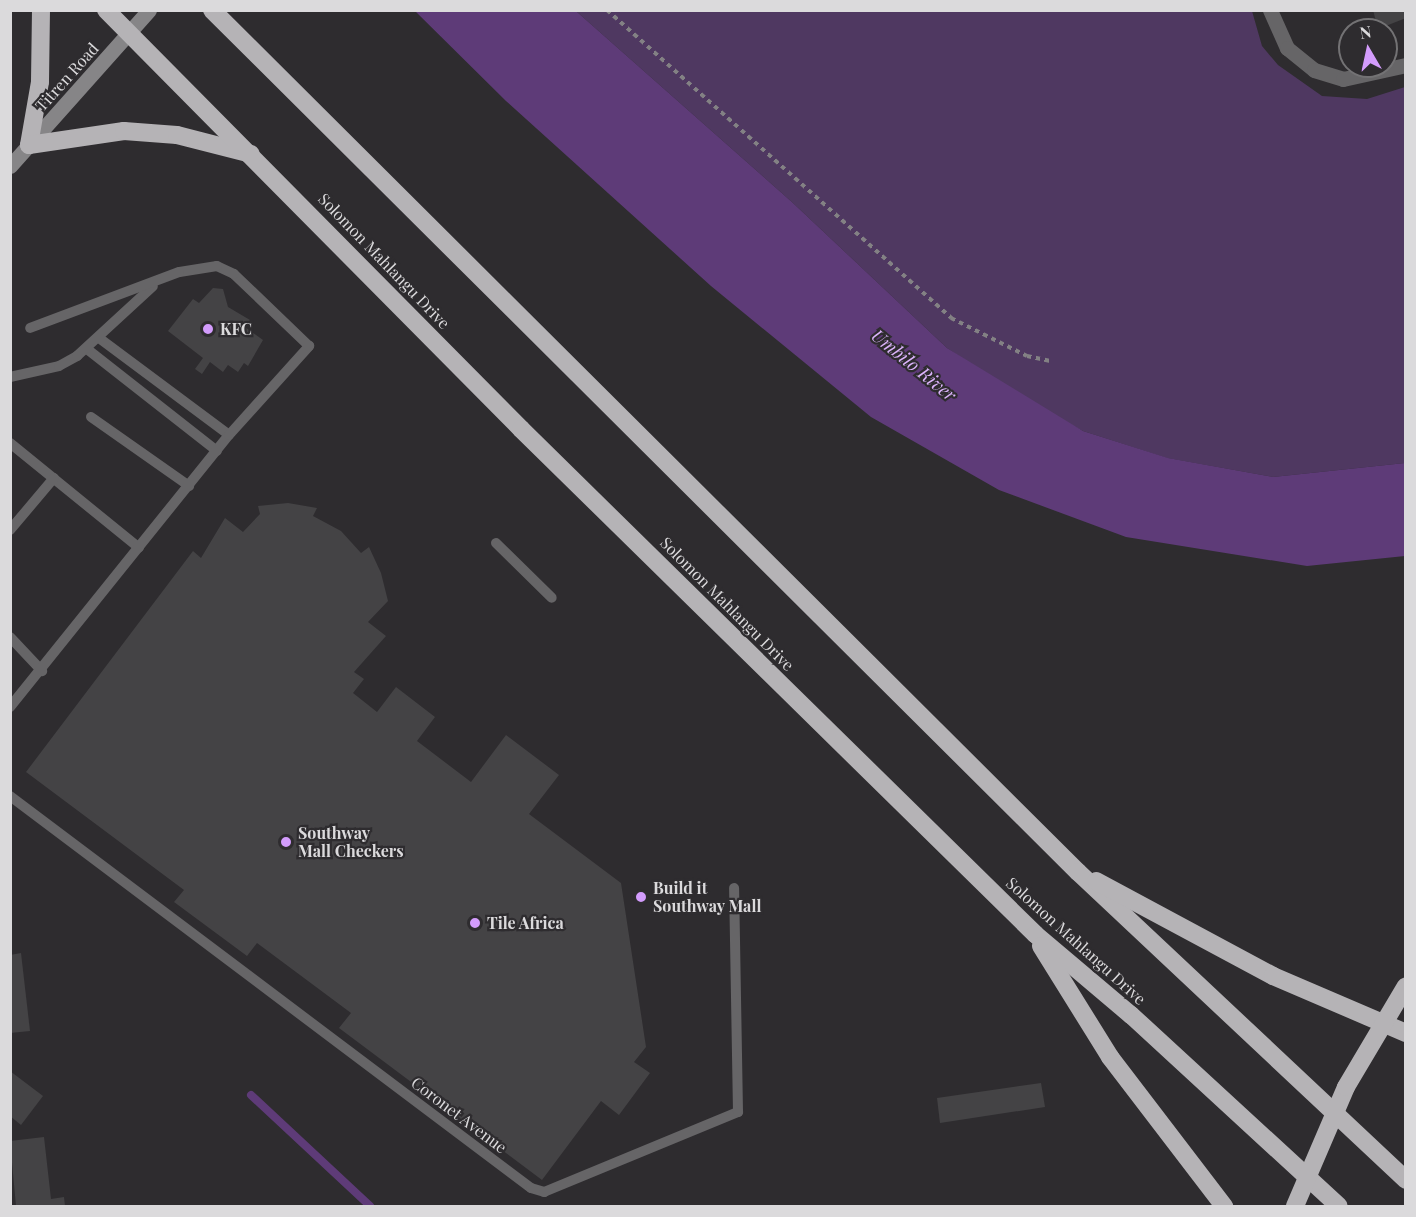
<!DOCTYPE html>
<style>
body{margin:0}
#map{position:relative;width:1416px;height:1217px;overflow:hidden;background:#2e2c2f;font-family:"Playfair Display",serif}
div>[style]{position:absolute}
.green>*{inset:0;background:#4f3861}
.water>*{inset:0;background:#5e3b78}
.stream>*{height:8px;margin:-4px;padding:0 4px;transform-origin:4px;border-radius:4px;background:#5e3b78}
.building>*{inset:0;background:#444345}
.path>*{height:4px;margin-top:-2px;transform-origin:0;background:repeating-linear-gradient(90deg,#838184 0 4.5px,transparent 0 9px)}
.lane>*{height:10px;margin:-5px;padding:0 5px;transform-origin:5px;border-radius:5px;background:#666567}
.street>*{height:15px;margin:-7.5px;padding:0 7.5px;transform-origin:7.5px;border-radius:7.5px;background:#666567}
.secondary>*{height:15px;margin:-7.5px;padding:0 7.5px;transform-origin:7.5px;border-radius:7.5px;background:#868587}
.highway>*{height:18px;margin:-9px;padding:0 9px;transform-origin:9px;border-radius:9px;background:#b5b3b6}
.highway-bridge>*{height:18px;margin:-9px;padding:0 9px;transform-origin:9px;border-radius:9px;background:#b5b3b6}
.dots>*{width:16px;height:16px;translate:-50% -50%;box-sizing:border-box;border:3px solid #2e2c2f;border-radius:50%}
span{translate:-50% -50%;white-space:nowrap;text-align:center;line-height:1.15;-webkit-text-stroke:4.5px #2e2c2f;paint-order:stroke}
.street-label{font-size:16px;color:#dbdadc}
.poi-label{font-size:16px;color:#dbdadc;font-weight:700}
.left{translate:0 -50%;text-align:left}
.water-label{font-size:18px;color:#dbb3fb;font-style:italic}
.frame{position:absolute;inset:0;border:12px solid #dbdadc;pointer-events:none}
.north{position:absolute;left:1338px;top:18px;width:60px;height:60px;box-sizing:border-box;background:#2e2c2f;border:2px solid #737274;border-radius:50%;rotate:351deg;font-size:16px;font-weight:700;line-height:24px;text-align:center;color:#dbdadc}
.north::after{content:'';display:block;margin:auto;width:21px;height:27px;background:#d39cfc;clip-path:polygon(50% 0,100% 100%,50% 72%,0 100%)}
</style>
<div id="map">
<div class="green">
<i style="clip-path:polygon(576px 11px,1252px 11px,1262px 46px,1278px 65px,1322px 96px,1367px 99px,1405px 87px,1405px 463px,1273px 477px,1167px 458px,1083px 431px,1028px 402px,947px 348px,793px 203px)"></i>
</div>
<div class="water">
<i style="clip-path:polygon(415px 11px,576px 11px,793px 203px,947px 348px,1083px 431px,1168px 458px,1273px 477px,1405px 463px,1405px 556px,1307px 566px,1126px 537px,999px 490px,871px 417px,711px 286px,506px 101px)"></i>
</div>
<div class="stream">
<i style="left:251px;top:1095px;width:163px;rotate:43deg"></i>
</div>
<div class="building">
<i style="clip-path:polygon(1373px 10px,1406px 10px,1406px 18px,1378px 29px)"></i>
<i style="clip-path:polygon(213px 288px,223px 289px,228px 307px,250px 320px,245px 327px,263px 340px,248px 366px,244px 363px,238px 372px,228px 365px,223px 372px,210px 362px,202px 374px,195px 369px,203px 358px,168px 331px,193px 299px,199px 303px)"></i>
<i style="clip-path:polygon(288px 503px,317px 508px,313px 516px,341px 531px,361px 553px,369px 547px,381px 573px,388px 601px,368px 622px,386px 636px,354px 672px,364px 679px,353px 693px,377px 712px,396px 687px,435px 717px,417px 741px,471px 782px,506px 735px,559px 775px,529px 814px,621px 883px,646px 1047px,634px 1062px,650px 1073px,619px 1115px,601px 1101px,542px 1180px,339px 1028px,351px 1013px,257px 943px,247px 956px,174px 902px,184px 890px,26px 772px,193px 551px,201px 558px,225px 518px,243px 532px,260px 514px,258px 506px)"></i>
<i style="clip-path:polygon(21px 953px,30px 1031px,10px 1033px,10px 955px)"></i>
<i style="clip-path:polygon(10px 1071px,43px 1096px,21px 1125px,10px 1116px)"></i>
<i style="clip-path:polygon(1041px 1083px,1045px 1107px,940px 1123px,937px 1098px)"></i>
<i style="clip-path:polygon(44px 1137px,51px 1199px,64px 1197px,65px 1206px,16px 1206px,10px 1141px)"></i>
</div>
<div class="path">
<i style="left:607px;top:10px;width:462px;rotate:41.8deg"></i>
<i style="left:951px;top:318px;width:85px;rotate:26.6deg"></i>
<i style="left:1027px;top:356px;width:25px;rotate:12deg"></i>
</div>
<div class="lane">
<i style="left:99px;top:338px;width:162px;rotate:36.7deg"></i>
<i style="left:87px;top:349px;width:165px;rotate:38.1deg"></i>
<i style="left:10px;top:377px;width:50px;rotate:-12.7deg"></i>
<i style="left:59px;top:366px;width:21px;rotate:-29deg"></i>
<i style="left:77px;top:356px;width:103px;rotate:-42.6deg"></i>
<i style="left:91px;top:417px;width:120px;rotate:35.1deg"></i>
<i style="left:10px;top:443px;width:166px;rotate:39.1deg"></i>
<i style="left:10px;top:530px;width:68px;rotate:-49.8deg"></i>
<i style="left:496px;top:543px;width:78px;rotate:44.5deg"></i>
<i style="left:10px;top:637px;width:47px;rotate:46.7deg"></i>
<i style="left:10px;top:707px;width:349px;rotate:-51.2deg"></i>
<i style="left:229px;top:435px;width:120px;rotate:-48deg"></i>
<i style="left:309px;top:346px;width:104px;rotate:-136.2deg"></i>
<i style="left:234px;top:274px;width:19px;rotate:-155deg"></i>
<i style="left:217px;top:266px;width:38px;rotate:171deg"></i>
<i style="left:179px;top:272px;width:159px;rotate:159.4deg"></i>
<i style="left:10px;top:796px;width:652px;rotate:36.96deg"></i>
<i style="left:531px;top:1188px;width:14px;rotate:17deg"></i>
<i style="left:544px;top:1192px;width:210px;rotate:-22.4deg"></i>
<i style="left:738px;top:1112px;width:224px;rotate:-91deg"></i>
</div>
<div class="street">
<i style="left:1270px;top:10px;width:42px;rotate:65.9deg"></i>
<i style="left:1287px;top:48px;width:35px;rotate:39deg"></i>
<i style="left:1314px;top:70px;width:30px;rotate:17deg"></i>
<i style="left:1343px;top:79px;width:65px;rotate:-12.5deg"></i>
</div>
<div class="secondary">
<i style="left:10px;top:166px;width:209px;rotate:-48.3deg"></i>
</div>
<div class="highway">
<i style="left:41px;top:10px;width:72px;rotate:90.8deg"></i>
<i style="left:40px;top:82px;width:64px;rotate:99.9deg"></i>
<i style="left:29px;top:145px;width:96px;rotate:-8.4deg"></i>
<i style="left:124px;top:131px;width:53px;rotate:4.3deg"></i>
<i style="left:177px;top:135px;width:76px;rotate:14.4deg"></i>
<i style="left:106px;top:10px;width:590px;rotate:45.27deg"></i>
<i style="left:521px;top:429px;width:721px;rotate:44.49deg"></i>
<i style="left:1035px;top:934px;width:126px;rotate:40.2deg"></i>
<i style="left:1131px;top:1015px;width:282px;rotate:42.6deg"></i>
<i style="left:212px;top:10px;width:1222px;rotate:44.87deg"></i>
<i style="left:1078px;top:872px;width:450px;rotate:43.2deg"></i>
<i style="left:1096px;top:881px;width:201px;rotate:28.2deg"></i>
<i style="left:1273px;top:976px;width:145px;rotate:23.2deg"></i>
<i style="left:1041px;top:946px;width:131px;rotate:58.1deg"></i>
<i style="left:1110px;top:1057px;width:188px;rotate:52.6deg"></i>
</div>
<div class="highway-bridge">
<i style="left:1295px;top:1206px;width:129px;rotate:-66.8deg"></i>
<i style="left:1346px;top:1087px;width:117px;rotate:-59.3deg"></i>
</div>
<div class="dots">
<i style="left:208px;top:329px;background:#d39cfc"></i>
<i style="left:286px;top:842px;background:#d39cfc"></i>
<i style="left:641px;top:897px;background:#d39cfc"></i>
<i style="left:475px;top:923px;background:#d39cfc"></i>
</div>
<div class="street-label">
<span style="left:67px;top:77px;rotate:-48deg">Titren Road</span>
<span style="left:384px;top:261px;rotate:46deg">Solomon Mahlangu Drive</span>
<span style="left:727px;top:604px;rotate:45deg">Solomon Mahlangu Drive</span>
<span style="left:1076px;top:941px;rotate:42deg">Solomon Mahlangu Drive</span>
<span style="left:459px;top:1115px;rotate:37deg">Coronet Avenue</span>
</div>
<div class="poi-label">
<span class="left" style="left:220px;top:329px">KFC</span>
<span class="left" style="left:298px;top:842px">Southway<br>Mall Checkers</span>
<span class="left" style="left:653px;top:897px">Build it<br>Southway Mall</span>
<span class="left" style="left:487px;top:923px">Tile Africa</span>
</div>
<div class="water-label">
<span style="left:914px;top:365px;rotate:39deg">Umbilo River</span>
</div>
<div class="frame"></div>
<div class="north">N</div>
</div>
